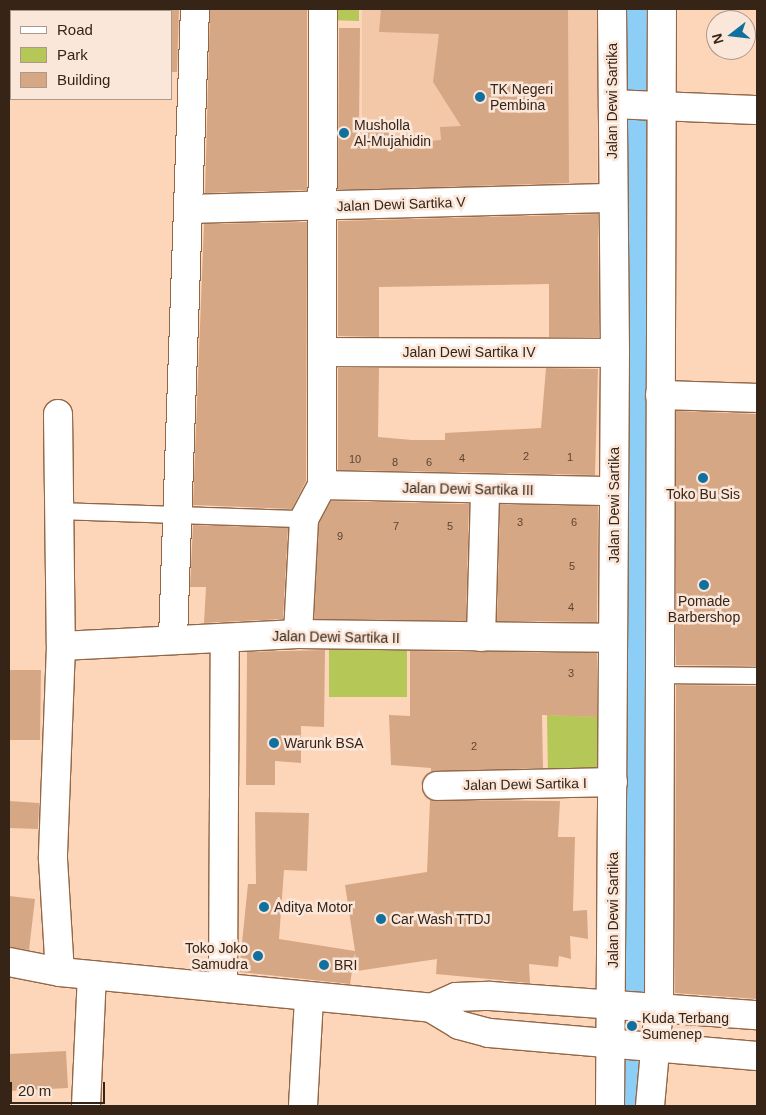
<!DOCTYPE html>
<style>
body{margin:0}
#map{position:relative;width:766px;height:1115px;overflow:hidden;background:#fdd6ba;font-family:Helvetica,sans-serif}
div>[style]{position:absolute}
.built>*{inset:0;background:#f3c8a9}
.green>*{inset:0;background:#b5c757}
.river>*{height:58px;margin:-29px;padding:0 29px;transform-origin:29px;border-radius:29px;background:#8dcef7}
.building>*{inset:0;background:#d5a785}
.roads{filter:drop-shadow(1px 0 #926747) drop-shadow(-1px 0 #926747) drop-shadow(0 1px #926747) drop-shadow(0 -1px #926747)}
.lane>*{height:16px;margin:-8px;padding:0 8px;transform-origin:8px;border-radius:8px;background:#fff}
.street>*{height:28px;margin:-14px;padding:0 14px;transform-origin:14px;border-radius:14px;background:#fff}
.dots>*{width:14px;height:14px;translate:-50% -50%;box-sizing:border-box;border:2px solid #fbe7d9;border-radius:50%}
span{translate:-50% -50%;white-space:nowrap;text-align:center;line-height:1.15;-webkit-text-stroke:5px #fbe7d9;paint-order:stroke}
.number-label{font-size:11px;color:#5e4532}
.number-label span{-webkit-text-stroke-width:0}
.poi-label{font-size:14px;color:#362417}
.left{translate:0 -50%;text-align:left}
.right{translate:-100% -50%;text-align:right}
.street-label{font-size:14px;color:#362417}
.frame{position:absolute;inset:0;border:10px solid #362417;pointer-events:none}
.legend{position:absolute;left:10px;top:10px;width:162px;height:90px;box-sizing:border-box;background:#fbe7d9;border:1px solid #ac998b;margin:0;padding:6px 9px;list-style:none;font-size:15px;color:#362417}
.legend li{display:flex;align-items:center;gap:10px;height:25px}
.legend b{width:25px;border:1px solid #ac998b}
.north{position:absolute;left:706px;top:10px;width:50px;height:50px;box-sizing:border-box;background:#fbe7d9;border:1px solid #ac998b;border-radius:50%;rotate:254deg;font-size:14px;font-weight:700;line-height:20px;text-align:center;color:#362417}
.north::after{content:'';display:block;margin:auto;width:18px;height:22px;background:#11709e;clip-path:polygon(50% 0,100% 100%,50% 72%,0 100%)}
.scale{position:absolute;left:10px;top:1082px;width:95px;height:22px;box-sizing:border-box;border:2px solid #362417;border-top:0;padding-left:6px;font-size:15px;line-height:18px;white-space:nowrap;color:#362417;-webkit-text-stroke:4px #fbe7d9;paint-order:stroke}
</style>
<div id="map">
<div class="built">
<i style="clip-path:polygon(362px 9px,599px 9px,597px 186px,362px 195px)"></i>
</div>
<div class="green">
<i style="clip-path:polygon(330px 9px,359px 9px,359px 21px,329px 20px)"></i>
<i style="clip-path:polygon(329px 646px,407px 646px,407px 697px,329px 697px)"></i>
<i style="clip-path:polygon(547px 715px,603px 717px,601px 774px,548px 776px)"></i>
</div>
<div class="river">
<i style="left:634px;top:9px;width:978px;rotate:89.82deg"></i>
<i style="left:634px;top:1106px;width:43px;rotate:-90deg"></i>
</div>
<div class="building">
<i style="clip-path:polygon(171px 9px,179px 9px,177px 72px,171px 72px)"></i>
<i style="clip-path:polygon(210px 9px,307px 9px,307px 190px,205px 193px)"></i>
<i style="clip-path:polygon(381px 9px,568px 9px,569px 183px,338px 190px,339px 28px,360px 28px,359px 132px,389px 129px,389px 144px,441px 140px,440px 127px,461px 126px,433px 82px,439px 34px,379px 32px)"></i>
<i style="clip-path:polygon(598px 214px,599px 337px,549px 337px,549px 284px,379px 287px,379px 337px,338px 336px,338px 221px)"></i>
<i style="clip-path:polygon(307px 222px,306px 481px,292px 509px,193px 505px,204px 224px)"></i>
<i style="clip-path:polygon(338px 368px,379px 368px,378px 437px,412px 440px,445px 440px,445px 433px,541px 428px,546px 368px,598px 369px,595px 475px,338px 470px)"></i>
<i style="clip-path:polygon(676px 411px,757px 414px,757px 666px,676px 665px)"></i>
<i style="clip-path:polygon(331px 501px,469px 504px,466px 621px,314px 619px,319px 523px)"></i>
<i style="clip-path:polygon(500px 504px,598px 506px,597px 622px,497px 621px)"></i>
<i style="clip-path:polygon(193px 525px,288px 528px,283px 619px,204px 623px,206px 587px,190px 587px)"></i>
<i style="clip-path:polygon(325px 650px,324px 727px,301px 726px,301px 763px,275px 761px,275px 785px,246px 785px,247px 652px)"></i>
<i style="clip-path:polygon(410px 651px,597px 653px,597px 717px,542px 715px,543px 768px,431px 772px,431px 768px,391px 765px,389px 715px,410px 716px)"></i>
<i style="clip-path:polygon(9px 670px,41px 670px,40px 740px,9px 740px)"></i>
<i style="clip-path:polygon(676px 685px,757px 686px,757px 999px,675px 993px)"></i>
<i style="clip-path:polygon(430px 800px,560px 801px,558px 837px,575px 837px,573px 911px,587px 910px,588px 939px,570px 936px,571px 959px,559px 956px,558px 967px,529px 964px,530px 983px,436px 974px,437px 959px,357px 971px,355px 953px,350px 984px,239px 972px,248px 884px,256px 884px,255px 812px,309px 813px,307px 871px,284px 870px,279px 939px,355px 951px,345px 885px,427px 872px)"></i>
<i style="clip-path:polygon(9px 801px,39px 803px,38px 829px,9px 828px)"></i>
<i style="clip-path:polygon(9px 896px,35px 899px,29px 950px,9px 947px)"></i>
<i style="clip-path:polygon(66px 1051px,68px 1088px,9px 1091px,9px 1054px)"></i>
</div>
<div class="roads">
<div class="lane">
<i style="left:58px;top:511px;width:246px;rotate:1.9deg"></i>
<i style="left:663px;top:675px;width:94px;rotate:0.6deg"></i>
</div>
<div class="street">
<i style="left:613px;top:104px;width:144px;rotate:2.4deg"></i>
<i style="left:191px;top:209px;width:421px;rotate:-1.5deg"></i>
<i style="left:323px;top:352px;width:292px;rotate:0.2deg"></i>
<i style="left:660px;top:395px;width:97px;rotate:1.8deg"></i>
<i style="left:58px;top:414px;width:232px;rotate:89.3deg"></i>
<i style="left:61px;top:646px;width:213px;rotate:92.2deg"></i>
<i style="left:53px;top:859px;width:113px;rotate:86.5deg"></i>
<i style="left:322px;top:485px;width:292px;rotate:1.2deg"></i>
<i style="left:298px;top:634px;width:115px;rotate:-87deg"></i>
<i style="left:304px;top:519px;width:38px;rotate:-62deg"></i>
<i style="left:322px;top:485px;width:476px;rotate:-89.9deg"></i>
<i style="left:481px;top:637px;width:147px;rotate:-88.4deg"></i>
<i style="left:173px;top:638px;width:629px;rotate:-88deg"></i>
<i style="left:61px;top:646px;width:237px;rotate:-2.9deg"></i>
<i style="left:298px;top:634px;width:314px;rotate:0.7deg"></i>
<i style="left:437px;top:786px;width:176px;rotate:-1.3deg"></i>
<i style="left:9px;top:962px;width:52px;rotate:11.1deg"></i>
<i style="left:60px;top:972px;width:373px;rotate:5.5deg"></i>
<i style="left:431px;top:1008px;width:33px;rotate:31deg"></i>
<i style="left:459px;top:1025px;width:31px;rotate:15deg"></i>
<i style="left:489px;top:1033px;width:269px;rotate:4.9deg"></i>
<i style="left:223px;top:985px;width:347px;rotate:-89.7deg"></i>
<i style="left:431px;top:1008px;width:27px;rotate:-24deg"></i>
<i style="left:456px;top:997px;width:34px;rotate:-2deg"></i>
<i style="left:490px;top:996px;width:268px;rotate:4.1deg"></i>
<i style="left:86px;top:1106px;width:131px;rotate:-87.4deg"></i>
<i style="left:303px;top:1106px;width:109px;rotate:-86.8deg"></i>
<i style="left:610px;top:1106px;width:753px;rotate:-89.62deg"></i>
<i style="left:615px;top:353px;width:344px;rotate:-90.5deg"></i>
<i style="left:650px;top:1106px;width:99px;rotate:-84.8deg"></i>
<i style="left:659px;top:1007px;width:998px;rotate:-89.83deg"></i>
</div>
</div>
<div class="dots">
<i style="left:480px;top:97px;background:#11709e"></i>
<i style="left:344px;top:133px;background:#11709e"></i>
<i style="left:703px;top:478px;background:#11709e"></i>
<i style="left:704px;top:585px;background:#11709e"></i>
<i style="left:274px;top:743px;background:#11709e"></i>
<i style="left:264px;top:907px;background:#11709e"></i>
<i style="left:381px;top:919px;background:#11709e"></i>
<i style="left:258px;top:956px;background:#11709e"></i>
<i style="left:324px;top:965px;background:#11709e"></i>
<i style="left:632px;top:1026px;background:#11709e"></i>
</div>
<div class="number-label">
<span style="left:526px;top:456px">2</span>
<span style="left:570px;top:457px">1</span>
<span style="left:462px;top:458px">4</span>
<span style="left:355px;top:459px">10</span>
<span style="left:395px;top:462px">8</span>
<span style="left:429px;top:462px">6</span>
<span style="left:520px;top:522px">3</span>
<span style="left:574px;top:522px">6</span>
<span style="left:396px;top:526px">7</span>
<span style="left:450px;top:526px">5</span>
<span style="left:340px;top:536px">9</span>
<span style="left:572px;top:566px">5</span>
<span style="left:571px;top:607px">4</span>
<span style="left:571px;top:673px">3</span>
<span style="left:474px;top:746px">2</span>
</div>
<div class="poi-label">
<span class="left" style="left:490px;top:97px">TK Negeri<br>Pembina</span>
<span class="left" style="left:354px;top:133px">Musholla<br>Al-Mujahidin</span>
<span style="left:703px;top:494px">Toko Bu Sis</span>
<span style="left:704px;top:609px">Pomade<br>Barbershop</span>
<span class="left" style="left:284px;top:743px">Warunk BSA</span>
<span class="left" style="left:274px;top:907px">Aditya Motor</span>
<span class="left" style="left:391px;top:919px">Car Wash TTDJ</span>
<span class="right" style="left:248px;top:956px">Toko Joko<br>Samudra</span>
<span class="left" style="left:334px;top:965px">BRI</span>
<span class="left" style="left:642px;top:1026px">Kuda Terbang<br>Sumenep</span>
</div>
<div class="street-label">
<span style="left:612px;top:101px;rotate:-90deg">Jalan Dewi Sartika</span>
<span style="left:401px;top:204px;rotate:-2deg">Jalan Dewi Sartika V</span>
<span style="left:469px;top:352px">Jalan Dewi Sartika IV</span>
<span style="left:468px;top:489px;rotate:1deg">Jalan Dewi Sartika III</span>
<span style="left:614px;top:505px;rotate:-90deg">Jalan Dewi Sartika</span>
<span style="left:336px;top:637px;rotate:1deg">Jalan Dewi Sartika II</span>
<span style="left:525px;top:784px;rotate:-1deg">Jalan Dewi Sartika I</span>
<span style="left:613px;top:910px;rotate:-90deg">Jalan Dewi Sartika</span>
</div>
<div class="frame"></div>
<ul class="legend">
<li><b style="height:6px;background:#fff"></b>Road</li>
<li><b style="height:14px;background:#b5c757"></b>Park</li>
<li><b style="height:14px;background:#d5a785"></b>Building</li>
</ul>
<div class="north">N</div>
<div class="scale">20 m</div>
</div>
